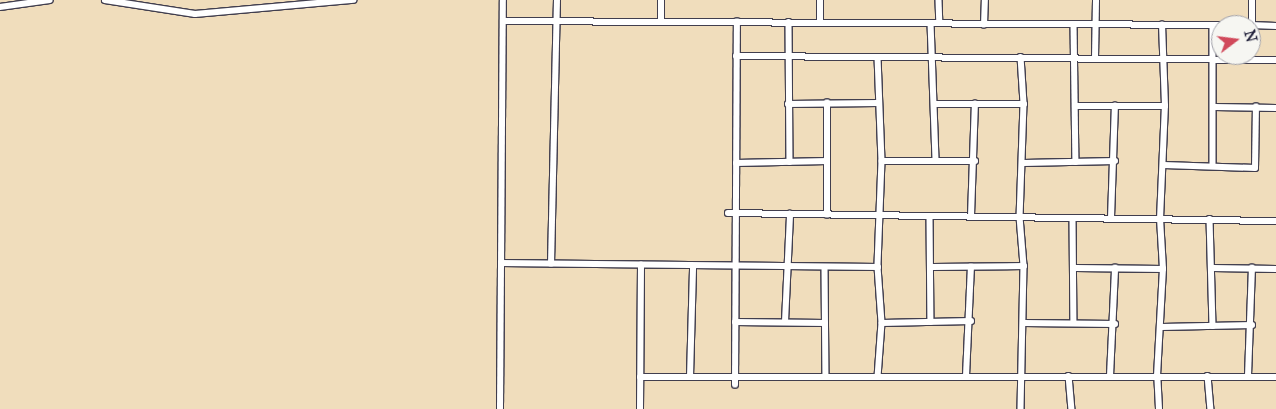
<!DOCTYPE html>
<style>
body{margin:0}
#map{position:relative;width:1276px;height:409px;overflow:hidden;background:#f0ddbc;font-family:"IM FELL Great Primer",serif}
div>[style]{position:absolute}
.roads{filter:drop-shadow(1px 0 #413e4e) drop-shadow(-1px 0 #413e4e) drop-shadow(0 1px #413e4e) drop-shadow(0 -1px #413e4e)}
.minor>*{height:5.5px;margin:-2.75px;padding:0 2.75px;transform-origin:2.75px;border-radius:2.75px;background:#fff}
span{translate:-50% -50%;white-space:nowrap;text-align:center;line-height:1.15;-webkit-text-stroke:5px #f6f6f2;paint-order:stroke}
.north{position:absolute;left:1211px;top:15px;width:50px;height:50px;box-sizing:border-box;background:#f6f6f2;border:1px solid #a1a1a9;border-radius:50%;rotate:75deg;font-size:14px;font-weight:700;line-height:20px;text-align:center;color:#22223b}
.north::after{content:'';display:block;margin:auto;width:18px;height:22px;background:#d1495b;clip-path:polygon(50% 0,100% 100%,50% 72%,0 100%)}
</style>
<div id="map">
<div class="roads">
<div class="minor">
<i style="left:105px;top:0;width:91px;rotate:8.8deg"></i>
<i style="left:195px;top:14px;width:159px;rotate:-5.1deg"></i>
<i style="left:939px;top:0;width:23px;rotate:88deg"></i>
<i style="left:0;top:7px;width:50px;rotate:-8deg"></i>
<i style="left:503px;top:21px;width:718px;rotate:0.32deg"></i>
<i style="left:661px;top:21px;width:21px;rotate:-90deg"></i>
<i style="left:789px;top:22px;width:140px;rotate:89.6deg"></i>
<i style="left:820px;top:23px;width:23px;rotate:-90deg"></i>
<i style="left:931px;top:23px;width:138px;rotate:87.9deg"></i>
<i style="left:1074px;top:24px;width:138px;rotate:89.2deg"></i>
<i style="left:984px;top:25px;width:25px;rotate:-88deg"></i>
<i style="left:1213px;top:25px;width:140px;rotate:90deg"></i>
<i style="left:1251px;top:25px;width:25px;rotate:2deg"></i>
<i style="left:1252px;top:26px;width:26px;rotate:-90deg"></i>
<i style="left:736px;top:56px;width:540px;rotate:0.42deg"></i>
<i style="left:878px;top:57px;width:104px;rotate:87.8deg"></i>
<i style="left:882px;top:161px;width:106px;rotate:92.2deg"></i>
<i style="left:878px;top:267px;width:56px;rotate:85.9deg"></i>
<i style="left:882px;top:323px;width:54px;rotate:94.2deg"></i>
<i style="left:1021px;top:57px;width:47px;rotate:86.3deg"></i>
<i style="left:1024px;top:104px;width:113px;rotate:92deg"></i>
<i style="left:1020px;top:217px;width:49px;rotate:85.3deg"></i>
<i style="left:1024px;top:266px;width:143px;rotate:91.2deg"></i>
<i style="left:1095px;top:58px;width:58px;rotate:-89deg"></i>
<i style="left:788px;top:104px;width:90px;rotate:-0.6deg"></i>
<i style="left:935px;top:104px;width:89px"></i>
<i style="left:1077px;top:106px;width:88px"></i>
<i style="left:1215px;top:107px;width:61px;rotate:0.9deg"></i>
<i style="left:882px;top:161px;width:93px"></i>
<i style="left:736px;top:163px;width:91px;rotate:-1.3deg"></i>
<i style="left:1024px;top:163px;width:91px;rotate:-1.3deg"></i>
<i style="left:1164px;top:165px;width:91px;rotate:1.9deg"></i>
<i style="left:1255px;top:168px;width:61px;rotate:-89.1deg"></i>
<i style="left:728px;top:213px;width:548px;rotate:0.84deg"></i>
<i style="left:827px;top:215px;width:112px;rotate:-90deg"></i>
<i style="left:930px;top:216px;width:106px;rotate:89.5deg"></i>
<i style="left:971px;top:216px;width:112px;rotate:-88deg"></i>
<i style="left:1073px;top:218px;width:105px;rotate:89.5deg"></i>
<i style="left:1111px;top:218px;width:112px;rotate:-88deg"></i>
<i style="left:1210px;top:219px;width:107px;rotate:88.4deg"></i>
<i style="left:501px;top:263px;width:377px;rotate:0.6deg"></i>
<i style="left:551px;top:264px;width:264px;rotate:-88.7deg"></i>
<i style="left:825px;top:267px;width:110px;rotate:89.5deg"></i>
<i style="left:933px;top:267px;width:91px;rotate:-0.6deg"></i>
<i style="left:1076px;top:268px;width:87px;rotate:0.7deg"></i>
<i style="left:1213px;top:268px;width:63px;rotate:0.9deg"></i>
<i style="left:735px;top:322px;width:90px;rotate:0.6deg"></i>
<i style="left:785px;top:322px;width:108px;rotate:-87.3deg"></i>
<i style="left:882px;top:323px;width:89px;rotate:-1.3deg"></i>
<i style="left:1024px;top:323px;width:91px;rotate:0.6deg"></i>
<i style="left:1162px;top:327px;width:90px;rotate:-1.3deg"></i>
<i style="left:966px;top:376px;width:109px;rotate:-87.4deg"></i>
<i style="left:1069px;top:376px;width:33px;rotate:85deg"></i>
<i style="left:1110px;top:376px;width:108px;rotate:-87.3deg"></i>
<i style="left:1208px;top:376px;width:33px;rotate:85deg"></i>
<i style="left:1248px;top:376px;width:108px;rotate:-87.9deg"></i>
<i style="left:640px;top:377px;width:636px"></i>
<i style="left:690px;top:377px;width:110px;rotate:-88.4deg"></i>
<i style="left:735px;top:385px;width:363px;rotate:-89.7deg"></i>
<i style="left:500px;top:409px;width:409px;rotate:-89.6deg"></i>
<i style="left:640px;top:409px;width:144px;rotate:-89.6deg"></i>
<i style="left:1159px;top:409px;width:33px;rotate:-93deg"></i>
<i style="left:1157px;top:376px;width:107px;rotate:-86.8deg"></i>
<i style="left:1163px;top:269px;width:50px;rotate:-93.4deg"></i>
<i style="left:1160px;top:219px;width:113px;rotate:-87.5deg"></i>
<i style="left:1165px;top:106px;width:81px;rotate:-92.1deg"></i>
</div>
</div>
<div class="north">N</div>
</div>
